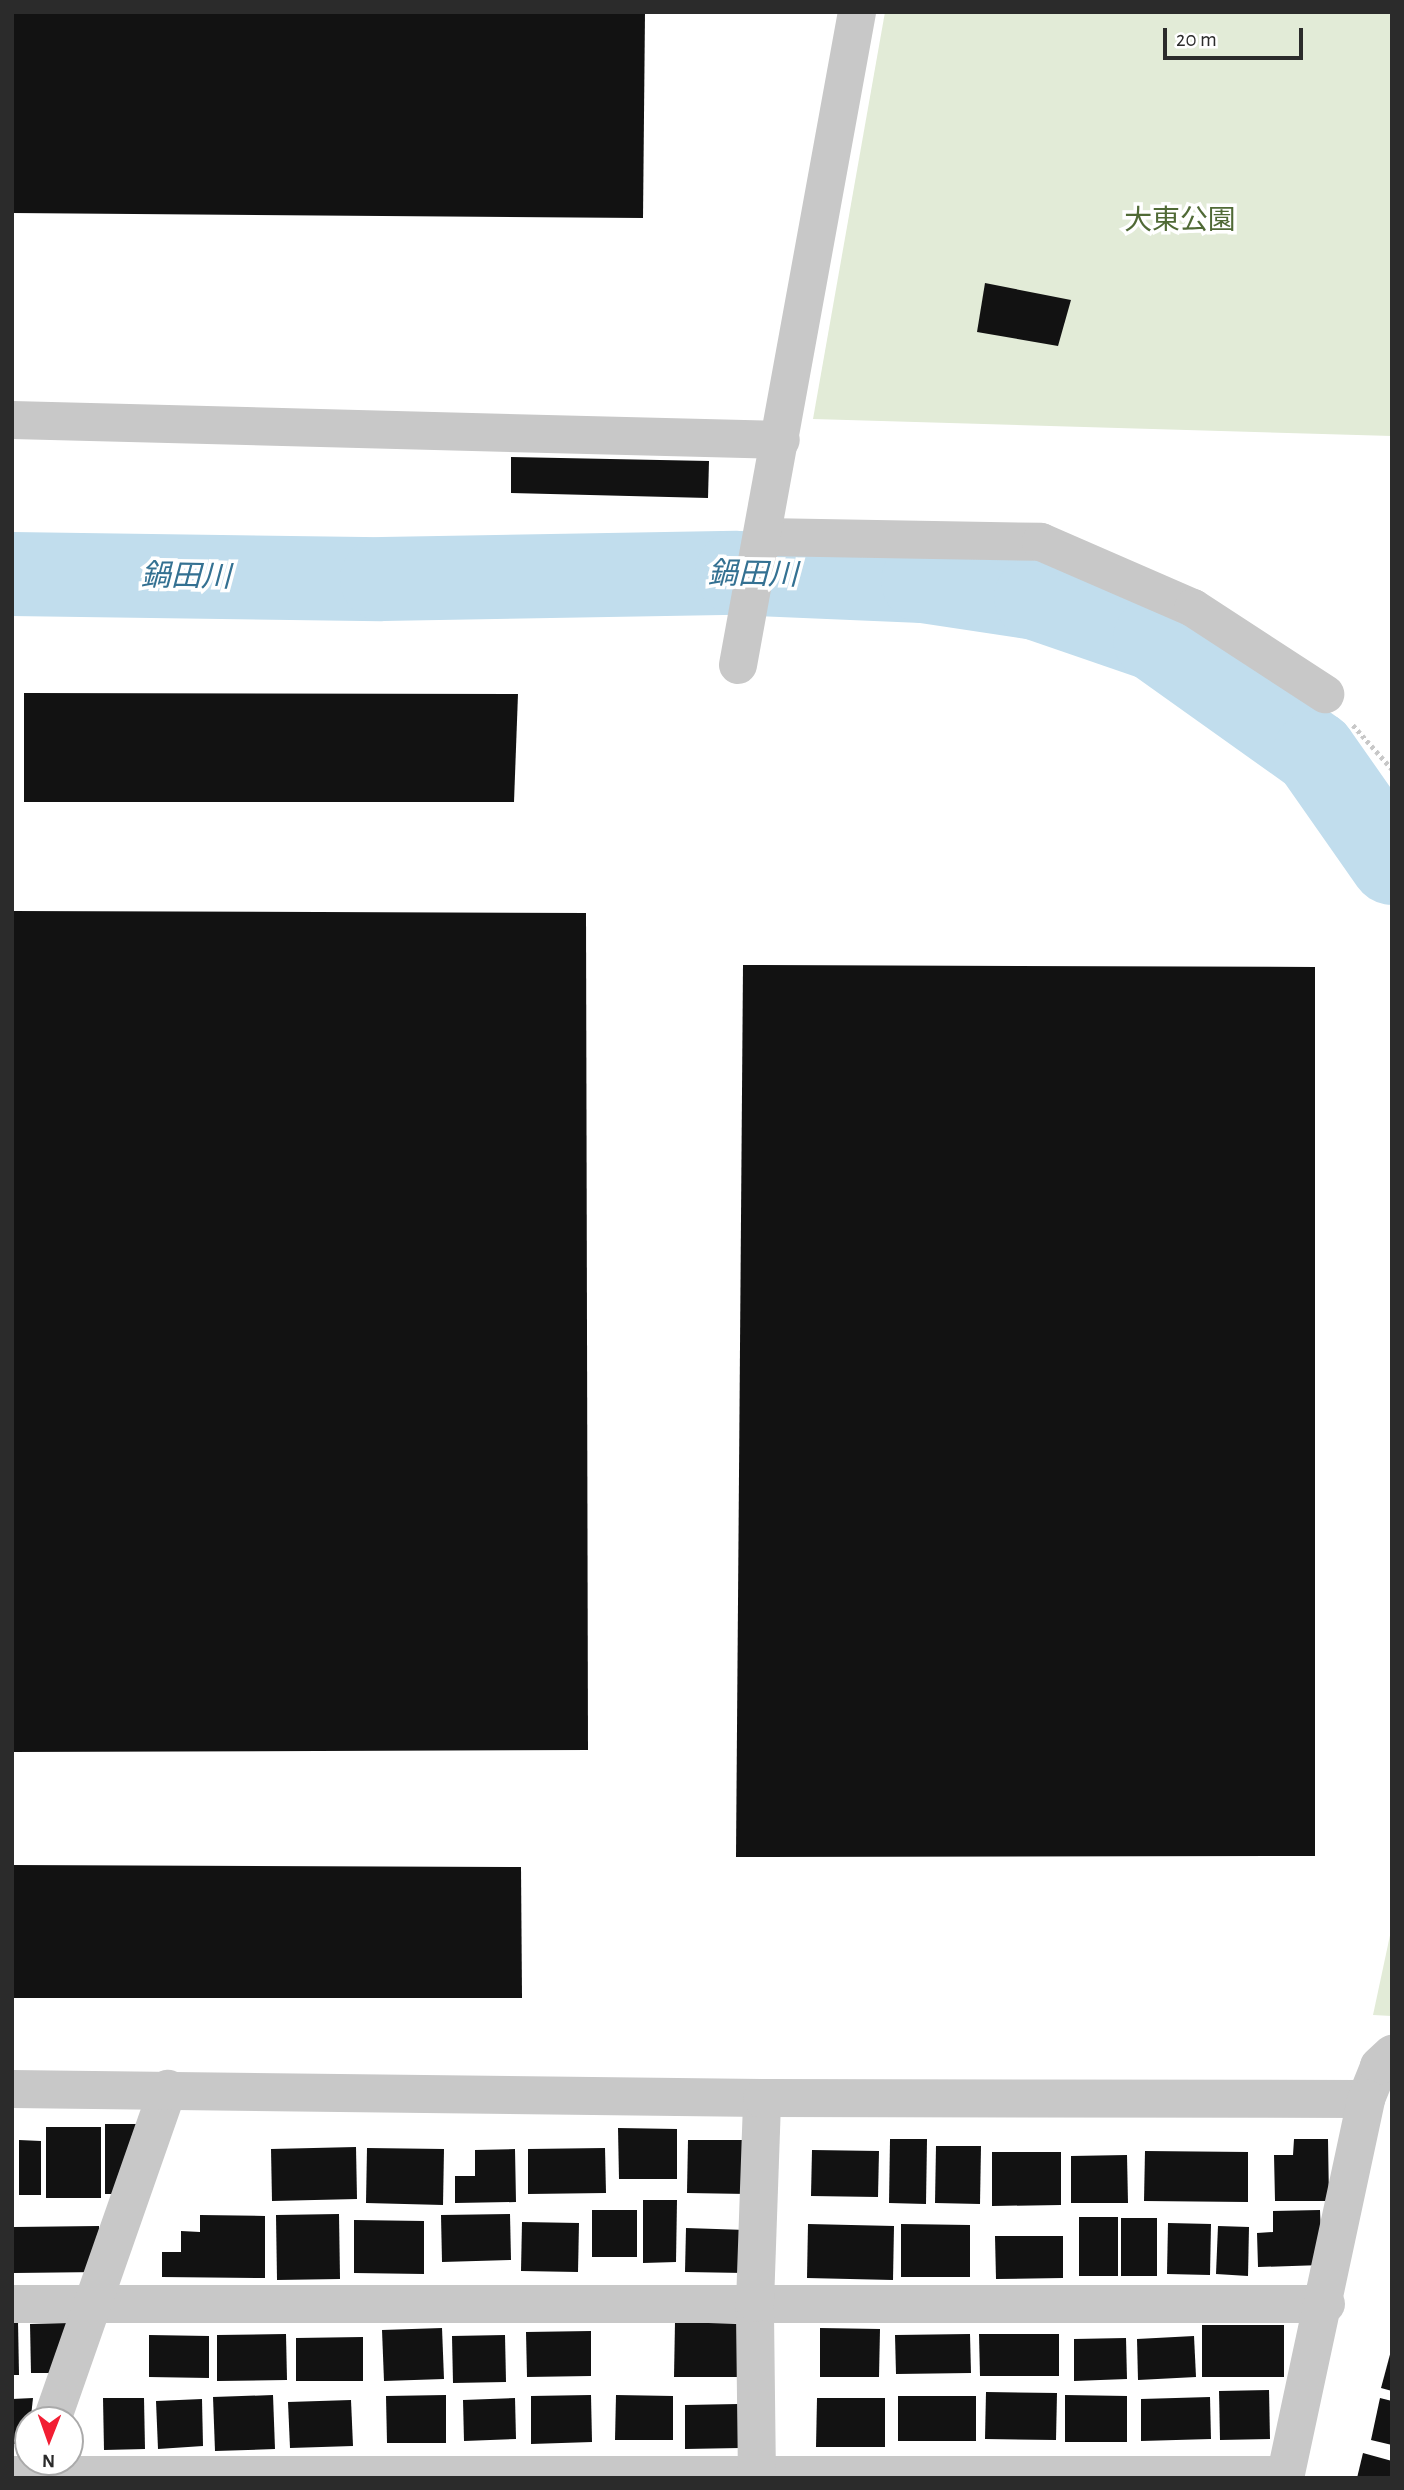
<!DOCTYPE html>
<meta charset="utf-8">
<style>
body{margin:0}
#map{position:relative;width:1404px;height:2490px;overflow:hidden;background:#fff;font-family:"Alegreya Sans","Noto Sans JP",sans-serif}
div>[style]{position:absolute}
.green>*{inset:0;background:#e2ebd7}
.river>*{height:84px;margin:-42px;padding:0 42px;transform-origin:42px;border-radius:42px;background:#c1dded}
.building>*{inset:0;background:#121212}
.path>*{height:4.5px;margin-top:-2.25px;transform-origin:0;background:repeating-linear-gradient(90deg,#c8c8c8 0 3.5px,transparent 0 7px)}
.minor>*{height:38px;margin:-19px;padding:0 19px;transform-origin:19px;border-radius:19px;background:#c8c8c8}
.tertiary>*{height:38px;margin:-19px;padding:0 19px;transform-origin:19px;border-radius:19px;background:#c8c8c8}
span{translate:-50% -50%;white-space:nowrap;text-align:center;line-height:1.15;-webkit-text-stroke:7px #fff;paint-order:stroke}
.park-label{font-size:28px;color:#506a36}
.water-label{font-size:30px;color:#347192;font-style:italic}
.frame{position:absolute;inset:0;border:14px solid #2b2b2b;pointer-events:none}
.north{position:absolute;left:14px;top:2406px;width:70px;height:70px;box-sizing:border-box;background:#fff;border:2px solid #aaa;border-radius:50%;rotate:181deg;font-size:19px;font-weight:700;line-height:28px;text-align:center;color:#2b2b2b}
.north::after{content:'';display:block;margin:auto;width:24px;height:32px;background:#f21e33;clip-path:polygon(50% 0,100% 100%,50% 72%,0 100%)}
.scale{position:absolute;left:1163px;top:28px;width:140px;height:32px;box-sizing:border-box;border:4px solid #2b2b2b;border-top:0;padding-left:9px;font-size:21px;line-height:24px;white-space:nowrap;color:#2b2b2b;-webkit-text-stroke:5px #fff;paint-order:stroke}
</style>
<div id="map">
<div class="green">
<i style="clip-path:polygon(885px 12px,1392px 12px,1392px 436px,813px 419px)"></i>
<i style="clip-path:polygon(1392px 1926px,1392px 2016px,1373px 2015px)"></i>
</div>
<div class="river">
<i style="left:12px;top:574px;width:370px;rotate:0.8deg"></i>
<i style="left:382px;top:579px;width:355px;rotate:-1deg"></i>
<i style="left:737px;top:573px;width:186px;rotate:2.5deg"></i>
<i style="left:923px;top:581px;width:114px;rotate:8.6deg"></i>
<i style="left:1036px;top:598px;width:126px;rotate:19deg"></i>
<i style="left:1155px;top:639px;width:196px;rotate:35.5deg"></i>
<i style="left:1315px;top:753px;width:134px;rotate:55deg"></i>
</div>
<div class="building">
<i style="clip-path:polygon(12px 12px,645px 12px,643px 218px,12px 213px)"></i>
<i style="clip-path:polygon(985px 283px,1071px 300px,1058px 346px,977px 332px)"></i>
<i style="clip-path:polygon(511px 457px,709px 461px,708px 498px,511px 493px)"></i>
<i style="clip-path:polygon(24px 693px,518px 694px,514px 802px,24px 802px)"></i>
<i style="clip-path:polygon(12px 911px,586px 913px,588px 1750px,12px 1752px)"></i>
<i style="clip-path:polygon(743px 965px,1315px 967px,1315px 1856px,736px 1857px)"></i>
<i style="clip-path:polygon(12px 1865px,521px 1867px,522px 1998px,12px 1998px)"></i>
<i style="clip-path:polygon(105px 2124px,145px 2124px,123px 2194px,105px 2194px)"></i>
<i style="clip-path:polygon(46px 2127px,101px 2127px,101px 2198px,46px 2198px)"></i>
<i style="clip-path:polygon(618px 2128px,677px 2129px,677px 2179px,619px 2179px)"></i>
<i style="clip-path:polygon(890px 2139px,927px 2139px,926px 2204px,889px 2203px)"></i>
<i style="clip-path:polygon(1294px 2139px,1328px 2139px,1329px 2201px,1275px 2201px,1274px 2155px,1293px 2155px)"></i>
<i style="clip-path:polygon(19px 2140px,41px 2141px,41px 2195px,19px 2195px)"></i>
<i style="clip-path:polygon(688px 2140px,749px 2140px,748px 2194px,687px 2193px)"></i>
<i style="clip-path:polygon(936px 2146px,981px 2146px,980px 2204px,935px 2203px)"></i>
<i style="clip-path:polygon(356px 2147px,357px 2199px,272px 2201px,271px 2149px)"></i>
<i style="clip-path:polygon(367px 2148px,444px 2149px,443px 2205px,366px 2203px)"></i>
<i style="clip-path:polygon(605px 2148px,606px 2193px,528px 2194px,528px 2149px)"></i>
<i style="clip-path:polygon(515px 2149px,516px 2202px,455px 2203px,455px 2176px,475px 2176px,475px 2150px)"></i>
<i style="clip-path:polygon(812px 2150px,879px 2151px,878px 2197px,811px 2196px)"></i>
<i style="clip-path:polygon(1145px 2151px,1248px 2152px,1248px 2202px,1144px 2201px)"></i>
<i style="clip-path:polygon(992px 2152px,1061px 2152px,1061px 2205px,992px 2206px)"></i>
<i style="clip-path:polygon(1127px 2155px,1128px 2203px,1071px 2203px,1071px 2156px)"></i>
<i style="clip-path:polygon(643px 2200px,677px 2200px,676px 2262px,643px 2263px)"></i>
<i style="clip-path:polygon(592px 2210px,637px 2210px,637px 2257px,592px 2257px)"></i>
<i style="clip-path:polygon(1320px 2210px,1322px 2265px,1258px 2267px,1257px 2233px,1273px 2232px,1273px 2211px)"></i>
<i style="clip-path:polygon(339px 2214px,340px 2279px,277px 2280px,276px 2215px)"></i>
<i style="clip-path:polygon(510px 2214px,511px 2260px,442px 2262px,441px 2215px)"></i>
<i style="clip-path:polygon(200px 2215px,265px 2216px,265px 2278px,162px 2277px,162px 2252px,181px 2252px,181px 2231px,200px 2232px)"></i>
<i style="clip-path:polygon(1079px 2217px,1118px 2217px,1118px 2276px,1079px 2276px)"></i>
<i style="clip-path:polygon(1121px 2218px,1157px 2218px,1157px 2276px,1121px 2276px)"></i>
<i style="clip-path:polygon(354px 2220px,424px 2221px,424px 2274px,354px 2273px)"></i>
<i style="clip-path:polygon(522px 2222px,579px 2223px,578px 2272px,521px 2271px)"></i>
<i style="clip-path:polygon(1168px 2223px,1211px 2224px,1210px 2275px,1167px 2274px)"></i>
<i style="clip-path:polygon(808px 2224px,894px 2226px,893px 2280px,807px 2278px)"></i>
<i style="clip-path:polygon(901px 2224px,970px 2225px,970px 2277px,901px 2277px)"></i>
<i style="clip-path:polygon(99px 2226px,100px 2272px,14px 2273px,14px 2227px)"></i>
<i style="clip-path:polygon(1218px 2226px,1249px 2227px,1248px 2276px,1216px 2274px)"></i>
<i style="clip-path:polygon(686px 2228px,746px 2230px,745px 2273px,685px 2272px)"></i>
<i style="clip-path:polygon(995px 2236px,1063px 2236px,1063px 2278px,996px 2279px)"></i>
<i style="clip-path:polygon(12px 2321px,18px 2321px,19px 2375px,12px 2375px)"></i>
<i style="clip-path:polygon(675px 2322px,742px 2324px,741px 2377px,674px 2377px)"></i>
<i style="clip-path:polygon(70px 2323px,57px 2373px,31px 2373px,30px 2324px)"></i>
<i style="clip-path:polygon(1202px 2325px,1284px 2325px,1284px 2377px,1202px 2377px)"></i>
<i style="clip-path:polygon(442px 2328px,444px 2379px,384px 2381px,382px 2330px)"></i>
<i style="clip-path:polygon(820px 2328px,880px 2329px,879px 2377px,820px 2377px)"></i>
<i style="clip-path:polygon(591px 2331px,591px 2376px,527px 2377px,526px 2332px)"></i>
<i style="clip-path:polygon(286px 2334px,287px 2380px,217px 2381px,217px 2335px)"></i>
<i style="clip-path:polygon(970px 2334px,971px 2373px,896px 2374px,895px 2335px)"></i>
<i style="clip-path:polygon(979px 2334px,1059px 2334px,1059px 2376px,980px 2376px)"></i>
<i style="clip-path:polygon(149px 2335px,209px 2336px,209px 2378px,149px 2377px)"></i>
<i style="clip-path:polygon(505px 2335px,506px 2382px,453px 2383px,452px 2336px)"></i>
<i style="clip-path:polygon(1194px 2336px,1196px 2377px,1138px 2380px,1137px 2339px)"></i>
<i style="clip-path:polygon(363px 2337px,363px 2381px,296px 2381px,296px 2338px)"></i>
<i style="clip-path:polygon(1126px 2338px,1127px 2379px,1074px 2381px,1074px 2339px)"></i>
<i style="clip-path:polygon(1392px 2347px,1392px 2391px,1381px 2388px)"></i>
<i style="clip-path:polygon(1269px 2390px,1270px 2439px,1220px 2440px,1219px 2391px)"></i>
<i style="clip-path:polygon(986px 2392px,1057px 2393px,1056px 2440px,985px 2439px)"></i>
<i style="clip-path:polygon(273px 2395px,275px 2449px,215px 2451px,213px 2397px)"></i>
<i style="clip-path:polygon(446px 2395px,446px 2443px,387px 2443px,386px 2396px)"></i>
<i style="clip-path:polygon(591px 2395px,592px 2442px,531px 2444px,531px 2396px)"></i>
<i style="clip-path:polygon(616px 2395px,673px 2396px,673px 2440px,615px 2440px)"></i>
<i style="clip-path:polygon(1065px 2395px,1127px 2396px,1127px 2442px,1065px 2442px)"></i>
<i style="clip-path:polygon(898px 2396px,976px 2396px,976px 2441px,898px 2441px)"></i>
<i style="clip-path:polygon(1210px 2397px,1211px 2439px,1141px 2441px,1141px 2399px)"></i>
<i style="clip-path:polygon(33px 2398px,28px 2444px,12px 2444px,12px 2399px)"></i>
<i style="clip-path:polygon(103px 2398px,144px 2398px,145px 2449px,104px 2450px)"></i>
<i style="clip-path:polygon(515px 2398px,516px 2439px,464px 2441px,463px 2400px)"></i>
<i style="clip-path:polygon(817px 2398px,885px 2398px,885px 2447px,816px 2447px)"></i>
<i style="clip-path:polygon(1380px 2398px,1392px 2401px,1392px 2445px,1371px 2440px)"></i>
<i style="clip-path:polygon(202px 2399px,203px 2446px,158px 2449px,156px 2401px)"></i>
<i style="clip-path:polygon(351px 2400px,353px 2446px,290px 2448px,288px 2402px)"></i>
<i style="clip-path:polygon(739px 2404px,740px 2448px,685px 2449px,685px 2405px)"></i>
<i style="clip-path:polygon(1363px 2453px,1392px 2461px,1392px 2478px,1357px 2478px)"></i>
</div>
<div class="path">
<i style="left:1353px;top:725px;width:59px;rotate:48.4deg"></i>
</div>
<div class="minor">
<i style="left:12px;top:420px;width:769px;rotate:1.49deg"></i>
<i style="left:764px;top:537px;width:277px;rotate:1deg"></i>
<i style="left:1041px;top:542px;width:166px;rotate:23.5deg"></i>
<i style="left:1193px;top:608px;width:158px;rotate:33.1deg"></i>
<i style="left:738px;top:665px;width:664px;rotate:-79.67deg"></i>
<i style="left:12px;top:2304px;width:1314px"></i>
<i style="left:52px;top:2420px;width:351px;rotate:-70.7deg"></i>
<i style="left:12px;top:2475px;width:1274px"></i>
<i style="left:757px;top:2478px;width:175px;rotate:-90.7deg"></i>
<i style="left:755px;top:2303px;width:205px;rotate:-88deg"></i>
</div>
<div class="tertiary">
<i style="left:12px;top:2089px;width:750px;rotate:0.69deg"></i>
<i style="left:762px;top:2098px;width:604px;rotate:0.09deg"></i>
<i style="left:1366px;top:2099px;width:35px;rotate:-68deg"></i>
<i style="left:1379px;top:2066px;width:18px;rotate:-43deg"></i>
<i style="left:1285px;top:2478px;width:388px;rotate:-77.9deg"></i>
</div>
<div class="park-label">
<span style="left:1180px;top:221px">大東公園</span>
</div>
<div class="water-label">
<span style="left:753px;top:575px;rotate:1deg">鍋田川</span>
<span style="left:186px;top:577px;rotate:1deg">鍋田川</span>
</div>
<div class="frame"></div>
<div class="north">N</div>
<div class="scale">20 m</div>
</div>
